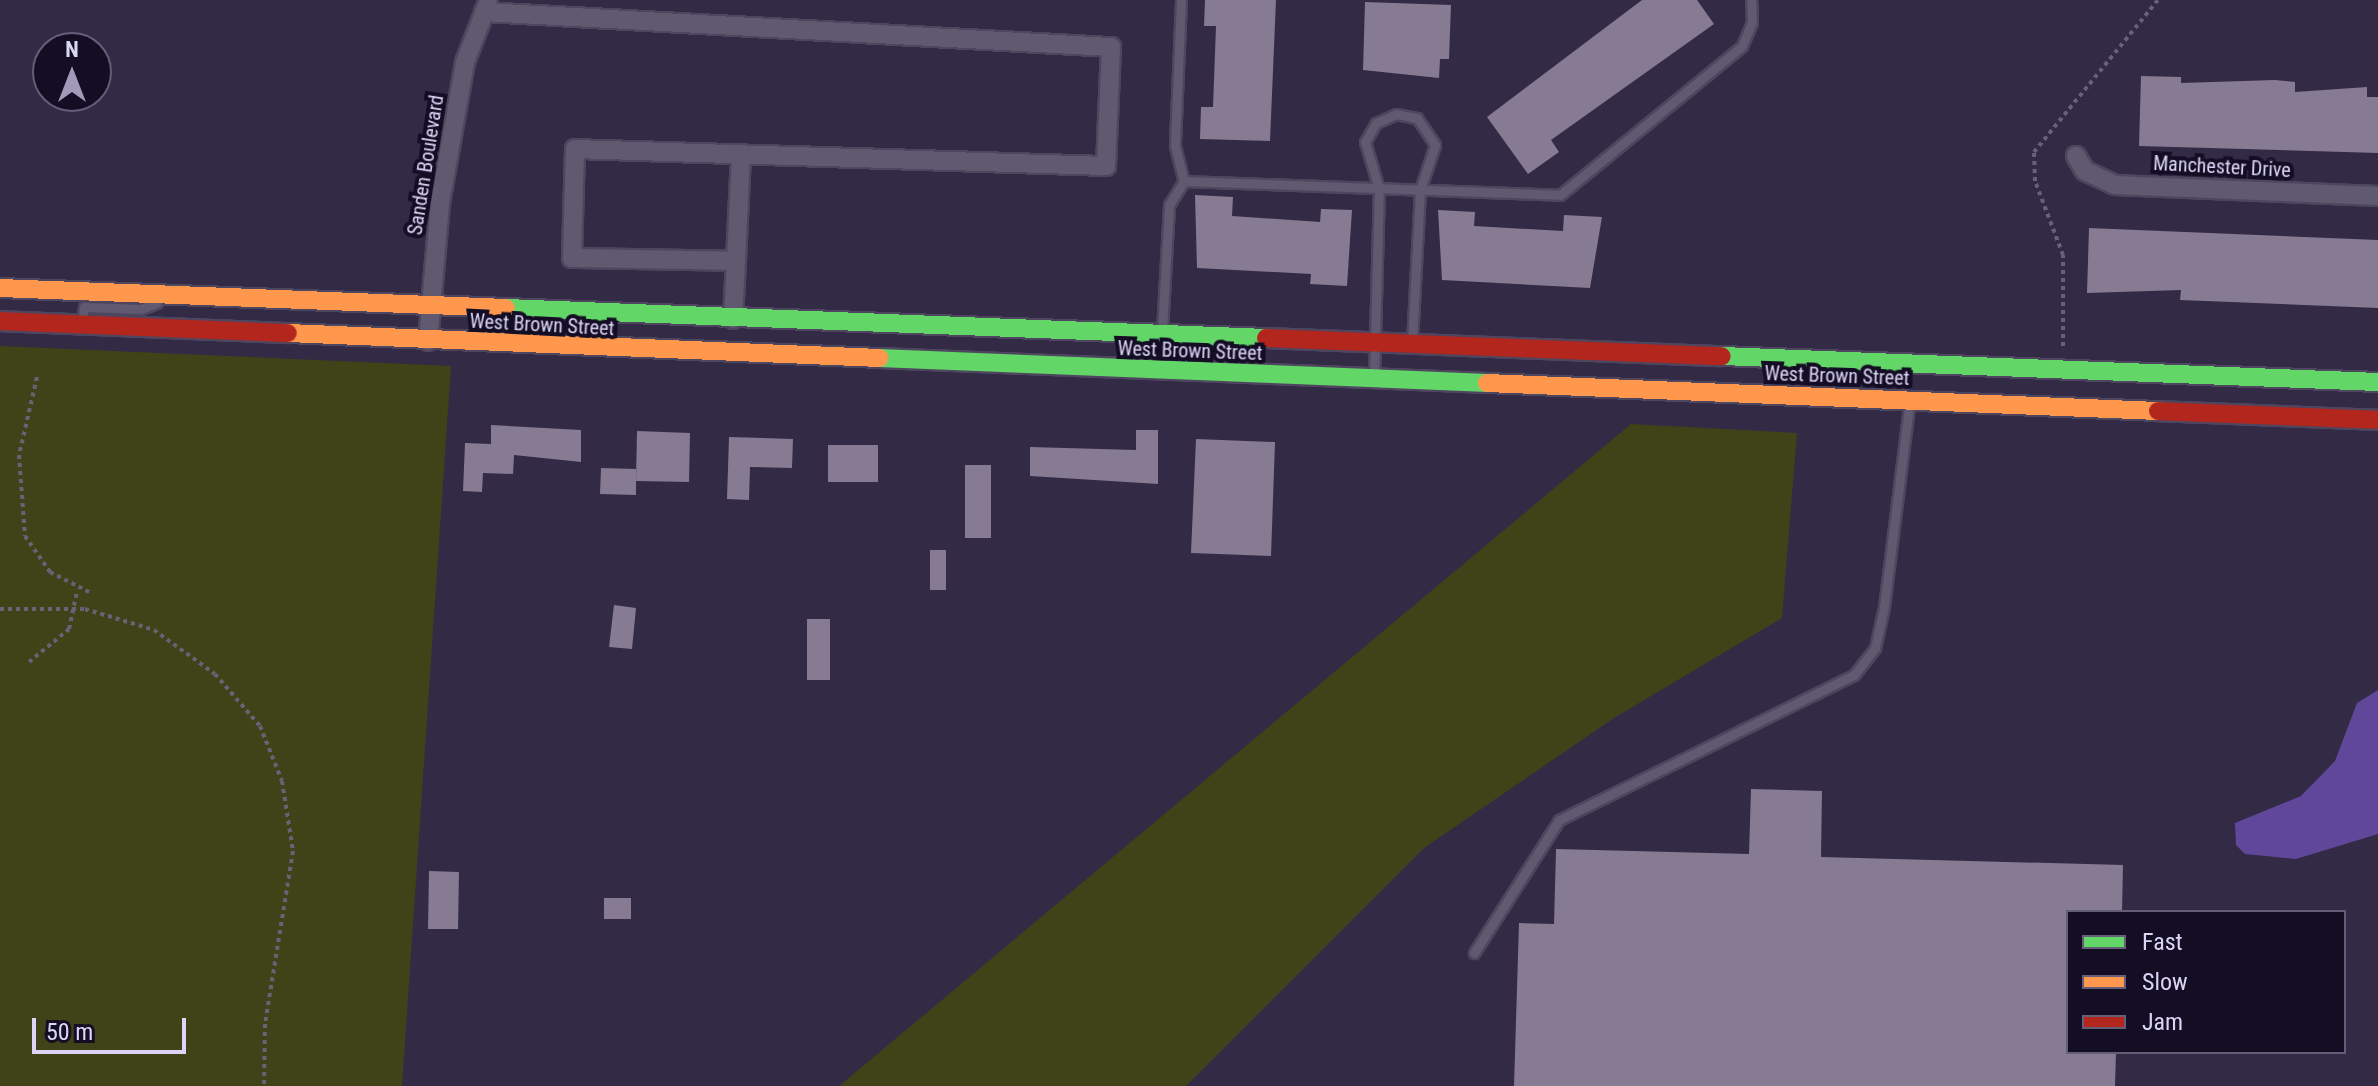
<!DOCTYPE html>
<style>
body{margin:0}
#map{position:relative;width:2378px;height:1086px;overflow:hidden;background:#332a46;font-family:"Roboto Condensed",sans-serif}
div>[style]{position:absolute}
.green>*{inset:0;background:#404218}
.water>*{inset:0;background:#60479a}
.building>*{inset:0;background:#867b92}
.path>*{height:4px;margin-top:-2px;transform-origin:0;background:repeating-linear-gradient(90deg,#676276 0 4px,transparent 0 8px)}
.roads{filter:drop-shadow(2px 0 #4e465f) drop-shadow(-2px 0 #4e465f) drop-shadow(0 2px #4e465f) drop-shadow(0 -2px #4e465f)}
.lane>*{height:9px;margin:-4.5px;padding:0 4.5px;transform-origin:4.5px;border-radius:4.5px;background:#5f5a6f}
.street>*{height:18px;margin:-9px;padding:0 9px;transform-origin:9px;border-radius:9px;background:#5f5a6f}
.fast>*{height:18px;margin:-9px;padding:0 9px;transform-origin:9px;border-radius:9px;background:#63d668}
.slow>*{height:18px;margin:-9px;padding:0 9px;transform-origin:9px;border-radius:9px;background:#ff974d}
.jam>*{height:18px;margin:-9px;padding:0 9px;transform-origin:9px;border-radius:9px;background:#b3261e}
span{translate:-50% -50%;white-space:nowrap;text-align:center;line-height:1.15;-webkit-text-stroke:8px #140e25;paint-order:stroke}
.street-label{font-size:20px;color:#dbd5f6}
.legend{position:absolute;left:2066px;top:910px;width:280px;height:144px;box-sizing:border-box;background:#140e25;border:2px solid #645e79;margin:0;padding:10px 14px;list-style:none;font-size:24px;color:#dbd5f6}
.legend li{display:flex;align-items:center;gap:16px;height:40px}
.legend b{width:40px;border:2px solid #645e79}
.north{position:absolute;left:32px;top:32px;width:80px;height:80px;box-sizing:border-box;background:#140e25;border:2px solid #645e79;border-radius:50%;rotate:0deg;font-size:22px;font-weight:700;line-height:32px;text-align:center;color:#dbd5f6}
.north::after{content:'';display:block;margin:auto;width:28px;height:36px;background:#a099b8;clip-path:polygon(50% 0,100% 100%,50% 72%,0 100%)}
.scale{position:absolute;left:32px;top:1018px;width:154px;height:36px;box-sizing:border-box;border:4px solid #dbd5f6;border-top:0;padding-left:10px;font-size:24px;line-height:28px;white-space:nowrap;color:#dbd5f6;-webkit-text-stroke:6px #140e25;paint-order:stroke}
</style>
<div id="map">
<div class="green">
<i style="clip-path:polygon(0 346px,451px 366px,402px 1086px,0 1086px)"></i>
<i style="clip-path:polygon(1631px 424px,1797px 433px,1782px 618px,1614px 718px,1424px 848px,1186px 1086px,839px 1086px)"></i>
</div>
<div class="water">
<i style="clip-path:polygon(2378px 690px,2378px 834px,2296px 859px,2245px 854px,2236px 845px,2235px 823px,2301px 796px,2335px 761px,2357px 703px)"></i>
</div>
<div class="building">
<i style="clip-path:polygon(1205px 0,1276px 0,1270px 141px,1200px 139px,1201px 107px,1213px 107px,1216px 26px,1204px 26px)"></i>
<i style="clip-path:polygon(1642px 0,1697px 0,1714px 24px,1551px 140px,1559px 152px,1528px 174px,1487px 117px)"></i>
<i style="clip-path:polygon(1365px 2px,1451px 5px,1449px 59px,1440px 59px,1439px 78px,1363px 70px)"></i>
<i style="clip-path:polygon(2141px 76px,2181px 77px,2181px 83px,2275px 80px,2295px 82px,2295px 92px,2367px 87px,2367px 97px,2378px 97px,2378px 153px,2139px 146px)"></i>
<i style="clip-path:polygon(1195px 195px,1233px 197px,1232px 216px,1320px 222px,1321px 209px,1352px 210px,1347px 286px,1310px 284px,1311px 274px,1197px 268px)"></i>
<i style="clip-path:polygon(1438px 210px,1475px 212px,1474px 226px,1563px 231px,1564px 215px,1602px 217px,1590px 288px,1442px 280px)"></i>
<i style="clip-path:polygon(2089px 228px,2378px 240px,2378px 308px,2180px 300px,2181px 290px,2087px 293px)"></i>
<i style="clip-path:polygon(491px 425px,581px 430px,581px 462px,514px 455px,513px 474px,483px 473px,482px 492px,463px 491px,465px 443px,491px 444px)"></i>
<i style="clip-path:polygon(1136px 430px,1158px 430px,1158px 484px,1030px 476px,1030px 447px,1136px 450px)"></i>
<i style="clip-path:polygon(637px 431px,690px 433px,689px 482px,636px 481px)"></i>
<i style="clip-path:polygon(729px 437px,793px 439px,792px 468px,750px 467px,749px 500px,727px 499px)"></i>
<i style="clip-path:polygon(1196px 439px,1275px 442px,1271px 556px,1191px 553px)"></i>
<i style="clip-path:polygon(828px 445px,878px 445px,878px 482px,828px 482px)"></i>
<i style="clip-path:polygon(965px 465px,991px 465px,991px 538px,965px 538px)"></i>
<i style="clip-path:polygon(601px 468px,636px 469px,636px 495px,600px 494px)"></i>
<i style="clip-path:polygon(930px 550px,946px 550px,946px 590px,930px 590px)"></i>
<i style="clip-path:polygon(614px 605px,636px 608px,632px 649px,609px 647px)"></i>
<i style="clip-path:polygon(807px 619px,830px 619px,830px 680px,807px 680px)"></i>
<i style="clip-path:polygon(1751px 789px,1822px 791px,1821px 857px,2123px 865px,2122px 912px,2068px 912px,2068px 1052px,2116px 1052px,2115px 1086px,1514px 1086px,1519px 923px,1554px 924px,1556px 849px,1749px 854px)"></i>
<i style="clip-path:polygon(429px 871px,459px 872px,458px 929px,428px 929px)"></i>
<i style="clip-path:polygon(604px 898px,631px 898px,631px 919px,604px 919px)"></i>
</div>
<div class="path">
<i style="left:2063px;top:346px;width:91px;rotate:-90deg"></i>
<i style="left:2063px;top:255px;width:79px;rotate:-110.7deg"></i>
<i style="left:2035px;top:181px;width:29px;rotate:-92deg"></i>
<i style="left:2034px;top:152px;width:196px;rotate:-50.8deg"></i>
<i style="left:37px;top:377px;width:80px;rotate:103deg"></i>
<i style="left:19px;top:455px;width:81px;rotate:85.8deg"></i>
<i style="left:25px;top:536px;width:44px;rotate:55.2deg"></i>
<i style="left:50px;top:572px;width:46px;rotate:27.1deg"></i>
<i style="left:0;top:609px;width:85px"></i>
<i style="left:85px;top:609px;width:72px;rotate:16.9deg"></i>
<i style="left:154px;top:630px;width:75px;rotate:35.8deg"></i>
<i style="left:215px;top:674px;width:69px;rotate:49.1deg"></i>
<i style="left:260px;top:726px;width:59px;rotate:68.2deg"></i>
<i style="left:282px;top:781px;width:71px;rotate:81.1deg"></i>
<i style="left:293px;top:851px;width:175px;rotate:99.2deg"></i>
<i style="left:265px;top:1024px;width:62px;rotate:90.9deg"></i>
<i style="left:29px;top:662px;width:52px;rotate:-39.5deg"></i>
<i style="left:69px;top:629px;width:40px;rotate:-78deg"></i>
</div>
<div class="roads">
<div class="lane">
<i style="left:1181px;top:0;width:146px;rotate:92.4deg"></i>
<i style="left:1175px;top:146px;width:36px;rotate:76deg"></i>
<i style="left:1184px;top:181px;width:376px;rotate:2.1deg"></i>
<i style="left:1560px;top:195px;width:235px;rotate:-39.3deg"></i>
<i style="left:1742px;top:46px;width:25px;rotate:-67deg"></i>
<i style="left:1752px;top:23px;width:23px;rotate:-92deg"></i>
<i style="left:82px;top:322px;width:15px;rotate:-82deg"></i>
<i style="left:84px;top:307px;width:57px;rotate:2deg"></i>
<i style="left:141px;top:309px;width:17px;rotate:-21deg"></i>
<i style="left:1162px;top:331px;width:126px;rotate:-86.8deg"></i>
<i style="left:1169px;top:205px;width:28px;rotate:-58deg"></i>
<i style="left:1374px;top:377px;width:188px;rotate:-88.5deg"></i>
<i style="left:1379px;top:189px;width:49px;rotate:-106.6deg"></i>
<i style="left:1365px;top:142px;width:22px;rotate:-60deg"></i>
<i style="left:1376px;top:123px;width:22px;rotate:-24deg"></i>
<i style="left:1396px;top:114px;width:21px;rotate:11deg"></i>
<i style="left:1417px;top:118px;width:32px;rotate:56deg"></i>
<i style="left:1435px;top:145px;width:47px;rotate:108.4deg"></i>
<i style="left:1420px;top:190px;width:152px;rotate:93deg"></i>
<i style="left:1474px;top:953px;width:158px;rotate:-57.4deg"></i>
<i style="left:1559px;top:820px;width:329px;rotate:-26.2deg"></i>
<i style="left:1854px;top:675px;width:34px;rotate:-52deg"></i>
<i style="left:1875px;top:648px;width:42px;rotate:-77.6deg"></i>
<i style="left:1884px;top:607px;width:204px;rotate:-82.9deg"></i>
</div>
<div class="street">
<i style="left:484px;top:12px;width:628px;rotate:3.2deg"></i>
<i style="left:1111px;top:47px;width:119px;rotate:92.4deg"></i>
<i style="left:1106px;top:166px;width:531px;rotate:-178.17deg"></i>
<i style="left:575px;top:149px;width:109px;rotate:91.6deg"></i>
<i style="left:572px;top:258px;width:164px;rotate:1deg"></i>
<i style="left:736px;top:261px;width:106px;rotate:-87.3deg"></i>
<i style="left:2076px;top:156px;width:17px;rotate:59deg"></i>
<i style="left:2085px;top:171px;width:33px;rotate:25deg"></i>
<i style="left:2115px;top:185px;width:263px;rotate:2.4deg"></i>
<i style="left:733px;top:319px;width:58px;rotate:-87deg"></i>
<i style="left:428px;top:341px;width:139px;rotate:-85deg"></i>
<i style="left:440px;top:203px;width:143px;rotate:-79.9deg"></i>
<i style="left:465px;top:62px;width:63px;rotate:-68.7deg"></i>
</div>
<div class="fast">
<i style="left:506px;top:308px;width:761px;rotate:2.26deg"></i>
<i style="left:1722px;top:356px;width:657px;rotate:2.27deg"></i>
<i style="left:879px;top:358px;width:609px;rotate:2.35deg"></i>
</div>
<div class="slow">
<i style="left:0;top:288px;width:506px;rotate:2.26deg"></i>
<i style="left:288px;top:333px;width:592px;rotate:2.42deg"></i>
<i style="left:1487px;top:383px;width:672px;rotate:2.39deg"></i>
</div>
<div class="jam">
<i style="left:0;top:321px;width:288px;rotate:2.4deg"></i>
<i style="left:1266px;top:338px;width:456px;rotate:2.3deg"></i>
<i style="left:2158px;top:411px;width:220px;rotate:2.3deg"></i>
</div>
</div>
<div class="street-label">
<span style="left:426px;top:165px;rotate:-81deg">Sanden Boulevard</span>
<span style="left:2222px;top:167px;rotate:3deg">Manchester Drive</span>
<span style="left:542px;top:325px;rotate:3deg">West Brown Street</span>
<span style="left:1190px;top:351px;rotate:2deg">West Brown Street</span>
<span style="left:1837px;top:376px;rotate:2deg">West Brown Street</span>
</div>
<ul class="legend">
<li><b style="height:10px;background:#63d668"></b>Fast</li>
<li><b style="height:10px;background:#ff974d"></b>Slow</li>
<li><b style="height:10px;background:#b3261e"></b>Jam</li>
</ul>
<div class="north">N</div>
<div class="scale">50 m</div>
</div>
